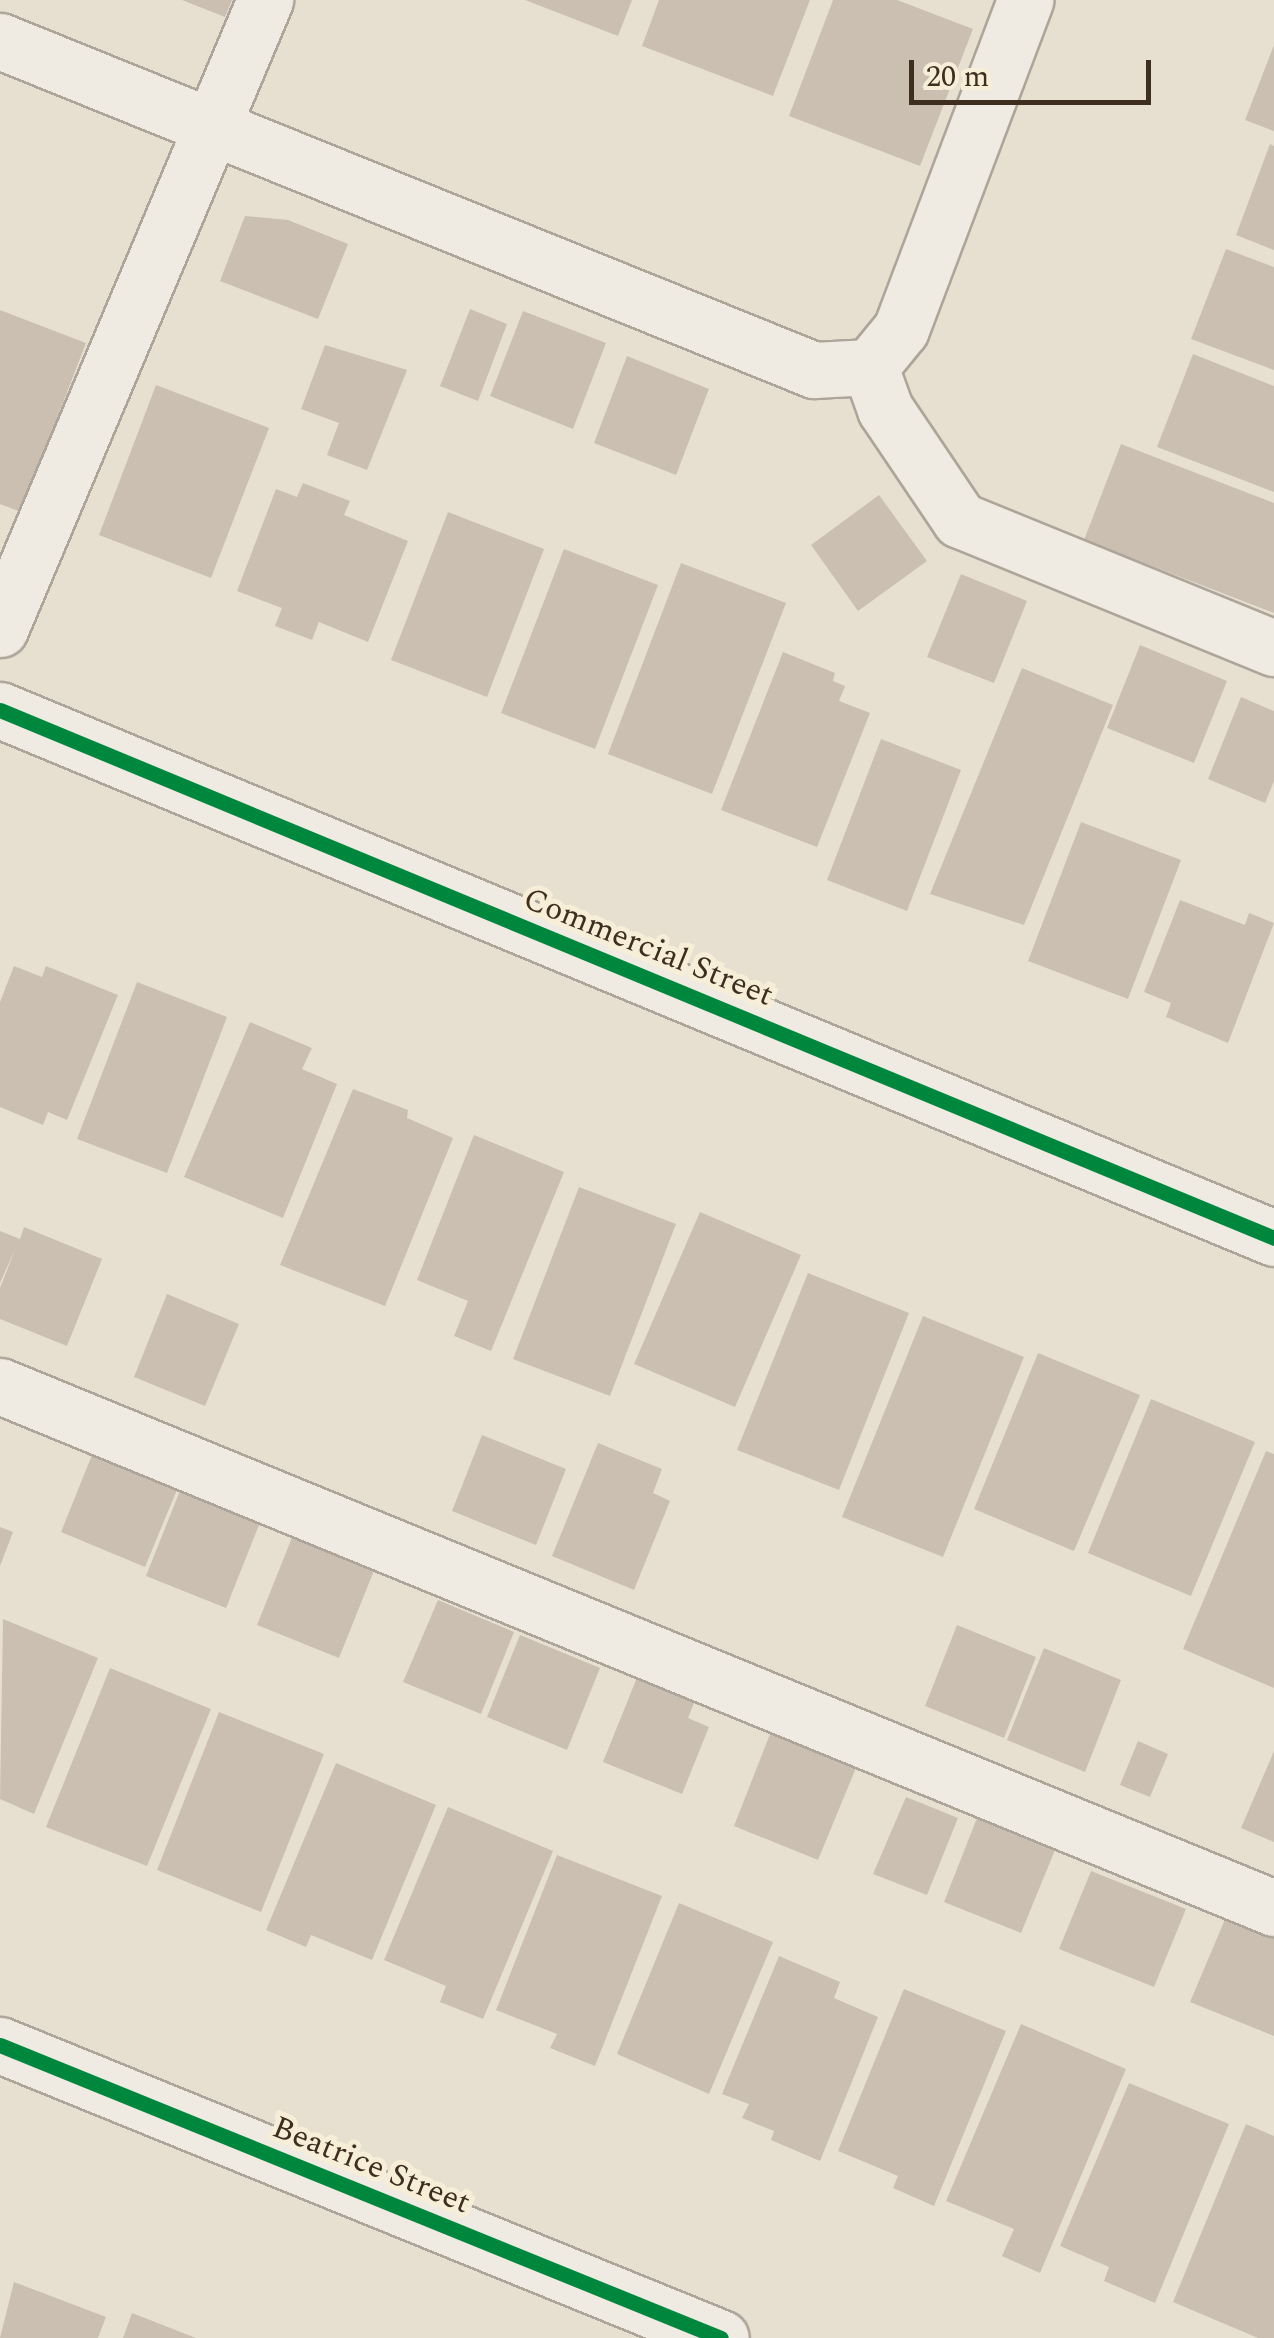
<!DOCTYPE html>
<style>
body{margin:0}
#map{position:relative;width:1274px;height:2338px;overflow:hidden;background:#e7e0d1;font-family:Spectral,serif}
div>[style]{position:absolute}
.building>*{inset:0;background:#cbbfb2}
.roads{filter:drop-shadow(2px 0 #ada599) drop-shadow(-2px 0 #ada599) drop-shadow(0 2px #ada599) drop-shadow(0 -2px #ada599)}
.minor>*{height:55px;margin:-27.5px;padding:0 27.5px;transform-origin:27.5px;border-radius:27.5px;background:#efebe3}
.cycleway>*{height:15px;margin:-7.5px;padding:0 7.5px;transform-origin:7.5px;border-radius:7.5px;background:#00873e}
span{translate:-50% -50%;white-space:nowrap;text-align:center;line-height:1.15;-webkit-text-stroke:10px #f7eed8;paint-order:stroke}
.street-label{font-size:32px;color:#3d2e20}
.scale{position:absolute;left:909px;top:60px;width:242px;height:45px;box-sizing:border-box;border:5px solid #3d2e20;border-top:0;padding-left:12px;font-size:30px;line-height:35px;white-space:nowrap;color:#3d2e20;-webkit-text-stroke:8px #f7eed8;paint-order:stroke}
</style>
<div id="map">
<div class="building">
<i style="clip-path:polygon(182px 0,232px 0,225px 17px)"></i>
<i style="clip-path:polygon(525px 0,632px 0,618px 36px)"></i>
<i style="clip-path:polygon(659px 0,810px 0,773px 96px,642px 46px)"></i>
<i style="clip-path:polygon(833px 0,897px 0,973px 29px,920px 166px,789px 116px)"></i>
<i style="clip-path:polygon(1274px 45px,1274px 131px,1245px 120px)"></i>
<i style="clip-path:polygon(1270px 144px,1274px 146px,1274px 250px,1236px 235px)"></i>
<i style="clip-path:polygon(245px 216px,288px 220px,348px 244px,318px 319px,220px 281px)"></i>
<i style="clip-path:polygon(1226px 249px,1274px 267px,1274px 370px,1191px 339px)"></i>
<i style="clip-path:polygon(470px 309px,507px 324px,478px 401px,440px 386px)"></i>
<i style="clip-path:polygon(0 310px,86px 343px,21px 512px,0 504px)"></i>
<i style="clip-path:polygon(523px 311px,606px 343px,573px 429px,490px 396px)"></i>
<i style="clip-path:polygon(325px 345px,407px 370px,367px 470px,327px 455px,339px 423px,301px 409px)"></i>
<i style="clip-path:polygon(1193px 354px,1274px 386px,1274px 492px,1157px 447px)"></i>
<i style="clip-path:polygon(627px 356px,709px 389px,676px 475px,594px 443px)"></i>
<i style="clip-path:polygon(156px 385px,269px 428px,211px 578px,99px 535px)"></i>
<i style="clip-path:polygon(1121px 444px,1274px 503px,1274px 613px,1084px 540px)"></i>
<i style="clip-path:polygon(303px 483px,350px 501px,344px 515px,408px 541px,368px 642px,319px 622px,312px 640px,275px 626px,282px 608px,237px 591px,276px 489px,297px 497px)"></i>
<i style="clip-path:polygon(879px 495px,927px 561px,858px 611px,811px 545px)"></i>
<i style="clip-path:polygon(448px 512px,544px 549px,487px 697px,391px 660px)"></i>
<i style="clip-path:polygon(564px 549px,658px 585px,595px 749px,501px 713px)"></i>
<i style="clip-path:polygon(681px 563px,786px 603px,712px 794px,608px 754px)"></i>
<i style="clip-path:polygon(961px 574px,1027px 601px,994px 683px,927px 657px)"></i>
<i style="clip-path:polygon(1140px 645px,1227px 681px,1194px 763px,1107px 728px)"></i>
<i style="clip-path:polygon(783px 652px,835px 673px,833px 681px,845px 686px,839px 701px,870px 713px,817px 847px,721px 810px)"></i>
<i style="clip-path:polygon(1022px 668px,1113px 705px,1024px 925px,930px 894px)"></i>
<i style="clip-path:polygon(1241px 697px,1274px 711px,1274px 781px,1265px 803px,1208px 779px)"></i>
<i style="clip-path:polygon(881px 739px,961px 770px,907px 911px,827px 880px)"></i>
<i style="clip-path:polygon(1081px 822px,1181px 860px,1128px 999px,1028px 961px)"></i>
<i style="clip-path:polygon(1180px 900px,1245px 925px,1249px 913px,1274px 923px,1228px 1043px,1166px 1017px,1171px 1003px,1144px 992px)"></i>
<i style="clip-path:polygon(14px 966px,42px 977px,46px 966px,118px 995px,67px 1120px,48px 1112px,43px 1125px,0 1107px,0 1002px)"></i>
<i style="clip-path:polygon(137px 982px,227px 1017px,167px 1173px,77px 1139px)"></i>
<i style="clip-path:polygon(250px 1022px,312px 1048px,302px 1069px,337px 1084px,283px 1218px,184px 1177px)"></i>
<i style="clip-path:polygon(353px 1089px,408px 1110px,407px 1118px,453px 1138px,385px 1306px,280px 1265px)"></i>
<i style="clip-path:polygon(474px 1135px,564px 1172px,491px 1351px,454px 1336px,468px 1301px,417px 1280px)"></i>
<i style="clip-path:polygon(579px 1187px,676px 1224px,610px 1396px,513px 1359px)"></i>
<i style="clip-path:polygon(700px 1212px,801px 1255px,735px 1407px,634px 1364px)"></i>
<i style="clip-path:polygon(24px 1227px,102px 1259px,67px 1346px,0 1319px,0 1288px,16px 1247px,0 1283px,0 1231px,20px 1239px)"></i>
<i style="clip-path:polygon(808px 1273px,909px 1313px,839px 1490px,737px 1450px)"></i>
<i style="clip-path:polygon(167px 1294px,239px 1324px,205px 1406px,134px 1377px)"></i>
<i style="clip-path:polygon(923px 1316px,1024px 1357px,943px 1557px,842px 1517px)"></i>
<i style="clip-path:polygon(1038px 1353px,1140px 1395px,1074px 1551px,974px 1509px)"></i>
<i style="clip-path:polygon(1151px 1399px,1255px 1442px,1191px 1596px,1088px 1553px)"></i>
<i style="clip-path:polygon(482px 1435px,566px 1469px,536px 1545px,452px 1511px)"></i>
<i style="clip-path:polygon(598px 1443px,662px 1469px,653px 1493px,670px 1501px,634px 1590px,552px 1556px)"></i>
<i style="clip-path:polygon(94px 1450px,179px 1485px,145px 1567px,61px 1532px)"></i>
<i style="clip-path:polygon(1266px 1451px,1274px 1454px,1274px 1688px,1183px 1649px)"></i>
<i style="clip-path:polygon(181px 1488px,261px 1520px,226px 1608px,146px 1576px)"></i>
<i style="clip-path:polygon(0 1527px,13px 1532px,0 1566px)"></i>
<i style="clip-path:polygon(293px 1535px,375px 1568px,339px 1658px,257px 1625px)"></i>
<i style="clip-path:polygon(438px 1600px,514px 1632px,481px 1714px,403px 1682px)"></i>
<i style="clip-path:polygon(3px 1619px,98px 1658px,34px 1814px,0 1799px)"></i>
<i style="clip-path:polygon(957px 1625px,1036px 1657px,1004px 1738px,925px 1706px)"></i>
<i style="clip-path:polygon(520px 1635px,600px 1668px,567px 1750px,487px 1717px)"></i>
<i style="clip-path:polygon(1044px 1648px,1121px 1680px,1085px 1772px,1007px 1740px)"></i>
<i style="clip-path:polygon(110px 1668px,211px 1709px,147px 1866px,46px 1827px)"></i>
<i style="clip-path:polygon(638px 1675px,696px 1698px,688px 1718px,709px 1727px,682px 1794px,603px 1762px)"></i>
<i style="clip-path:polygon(219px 1712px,324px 1754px,261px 1912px,157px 1870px)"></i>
<i style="clip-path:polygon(772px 1729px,858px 1763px,818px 1860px,734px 1826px)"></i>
<i style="clip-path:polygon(1138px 1741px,1168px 1754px,1150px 1797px,1120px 1785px)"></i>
<i style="clip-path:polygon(1274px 1751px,1274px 1842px,1241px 1828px)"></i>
<i style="clip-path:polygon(336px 1763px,436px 1805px,372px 1960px,311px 1935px,306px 1947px,266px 1930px)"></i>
<i style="clip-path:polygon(906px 1797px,958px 1818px,927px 1895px,873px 1874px)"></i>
<i style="clip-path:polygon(448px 1807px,553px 1851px,483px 2019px,440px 2002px,446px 1986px,384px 1960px)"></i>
<i style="clip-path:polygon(977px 1818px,1055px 1850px,1021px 1933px,944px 1902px)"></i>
<i style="clip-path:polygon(557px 1855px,662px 1896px,595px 2066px,550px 2048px,557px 2034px,496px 2010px)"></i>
<i style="clip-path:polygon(1091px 1871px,1186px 1909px,1154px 1987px,1059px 1949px)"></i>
<i style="clip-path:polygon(679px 1903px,773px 1942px,709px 2094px,617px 2054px)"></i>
<i style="clip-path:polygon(1226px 1917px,1274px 1937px,1274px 2036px,1190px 2002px)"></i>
<i style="clip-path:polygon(779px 1956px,840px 1982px,834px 1998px,878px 2017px,820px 2161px,771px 2140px,774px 2131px,742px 2118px,749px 2104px,722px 2094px)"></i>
<i style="clip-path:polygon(904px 1989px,1006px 2031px,934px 2206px,893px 2188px,898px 2176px,838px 2151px)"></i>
<i style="clip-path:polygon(1021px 2024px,1126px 2069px,1040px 2273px,1002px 2256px,1014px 2229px,946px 2201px)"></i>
<i style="clip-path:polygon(1129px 2083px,1229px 2124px,1155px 2303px,1104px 2281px,1109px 2267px,1060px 2246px)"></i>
<i style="clip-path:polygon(1246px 2124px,1274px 2136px,1274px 2338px,1258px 2338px,1173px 2302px)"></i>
<i style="clip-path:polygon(14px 2282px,106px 2317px,98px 2338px,0 2338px)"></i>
<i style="clip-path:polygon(132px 2313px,196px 2338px,123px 2338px)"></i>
</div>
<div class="roads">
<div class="minor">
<i style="left:0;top:41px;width:878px;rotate:22.01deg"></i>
<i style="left:814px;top:370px;width:56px;rotate:-3.1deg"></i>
<i style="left:870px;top:367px;width:49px;rotate:-50.8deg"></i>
<i style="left:901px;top:329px;width:352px;rotate:-69.3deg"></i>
<i style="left:870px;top:367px;width:45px;rotate:70.3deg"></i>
<i style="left:885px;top:409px;width:134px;rotate:56deg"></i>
<i style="left:960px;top:520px;width:339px;rotate:22.2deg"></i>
<i style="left:0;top:629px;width:683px;rotate:-67.15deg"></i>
<i style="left:0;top:710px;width:1379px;rotate:22.51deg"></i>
<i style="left:0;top:1386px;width:1377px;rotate:22.28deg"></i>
<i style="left:0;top:2045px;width:778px;rotate:22.12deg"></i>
</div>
</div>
<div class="cycleway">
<i style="left:0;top:710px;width:1379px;rotate:22.51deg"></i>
<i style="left:0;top:2045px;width:778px;rotate:22.12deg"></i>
</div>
<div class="street-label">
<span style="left:648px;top:948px;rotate:22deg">Commercial Street</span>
<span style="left:371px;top:2166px;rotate:22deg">Beatrice Street</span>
</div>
<div class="scale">20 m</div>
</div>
